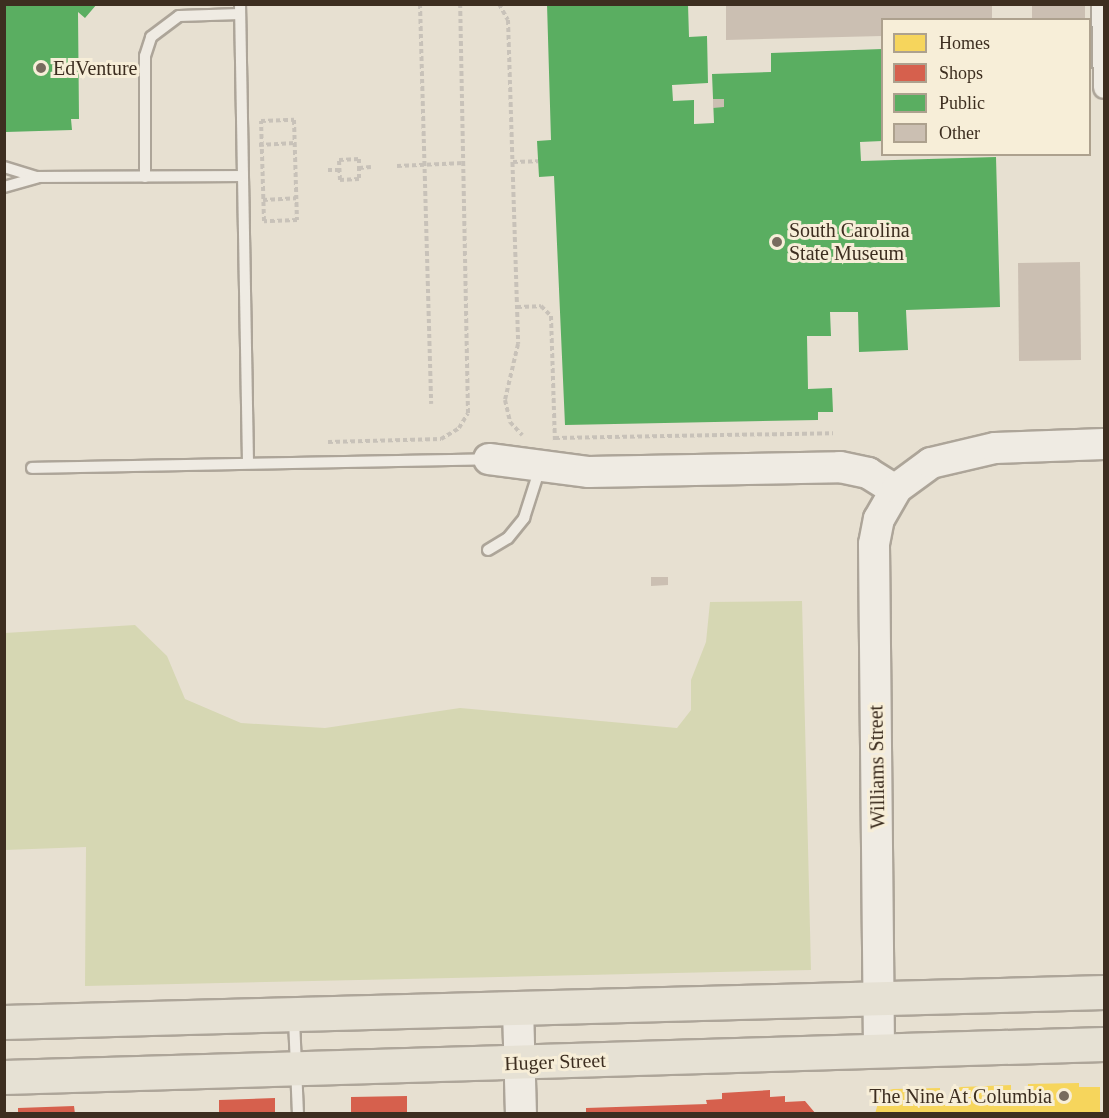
<!DOCTYPE html>
<style>
body{margin:0}
#map{position:relative;width:1109px;height:1118px;overflow:hidden;background:#e7e0d1;font-family:"Times New Roman",serif}
div>[style]{position:absolute}
.green>*{inset:0;background:#d6d7b3}
.homes>*{inset:0;background:#f6d55c}
.shops>*{inset:0;background:#d6604d}
.public>*{inset:0;background:#5aae61}
.building>*{inset:0;background:#cbbfb2}
.path>*{height:4px;margin-top:-2px;transform-origin:0;background:repeating-linear-gradient(90deg,#c8c2b9 0 4.5px,transparent 0 7.5px)}
.roads{filter:drop-shadow(2px 0 #ada599) drop-shadow(-2px 0 #ada599) drop-shadow(0 2px #ada599) drop-shadow(0 -2px #ada599)}
.lane>*{height:10px;margin:-5px;padding:0 5px;transform-origin:5px;border-radius:5px;background:#efebe3}
.street>*{height:21px;margin:-10.5px;padding:0 10.5px;transform-origin:10.5px;border-radius:10.5px;background:#efebe3}
.secondary>*{height:30px;margin:-15px;padding:0 15px;transform-origin:15px;border-radius:15px;background:#efebe3}
.primary>*{height:33px;margin:-16.5px;padding:0 16.5px;transform-origin:16.5px;border-radius:16.5px;background:#e6e1d4}
.dots>*{width:16px;height:16px;translate:-50% -50%;box-sizing:border-box;border:3px solid #f7eed8;border-radius:50%}
span{translate:-50% -50%;white-space:nowrap;text-align:center;line-height:1.15;-webkit-text-stroke:6px #f7eed8;paint-order:stroke}
.poi-label{font-size:20px;color:#3d2e20}
.left{translate:0 -50%;text-align:left}
.right{translate:-100% -50%;text-align:right}
.street-label{font-size:20px;color:#3d2e20}
.frame{position:absolute;inset:0;border:6px solid #3d2e20;pointer-events:none}
.legend{position:absolute;left:881px;top:18px;width:210px;height:138px;box-sizing:border-box;background:#f7eed8;border:2px solid #ada18e;margin:0;padding:8px 10px;list-style:none;font-size:18px;color:#3d2e20}
.legend li{display:flex;align-items:center;gap:12px;height:30px}
.legend b{width:30px;border:2px solid #ada18e}
</style>
<div id="map">
<div class="green">
<i style="clip-path:polygon(802px 601px,811px 970px,85px 986px,86px 847px,5px 850px,5px 633px,135px 625px,167px 656px,185px 699px,241px 723px,325px 728px,460px 708px,677px 728px,691px 710px,691px 680px,706px 642px,710px 602px)"></i>
</div>
<div class="homes">
<i style="clip-path:polygon(1079px 1083px,1079px 1087px,1100px 1087px,1100px 1114px,875px 1114px,881px 1092px,893px 1089px,940px 1088px,940px 1103px,951px 1103px,950px 1090px,961px 1087px,1011px 1085px,1011px 1099px,1013px 1091px,1027px 1091px,1027px 1099px,1028px 1084px)"></i>
</div>
<div class="shops">
<i style="clip-path:polygon(770px 1090px,770px 1097px,785px 1096px,785px 1102px,805px 1101px,816px 1114px,586px 1114px,586px 1108px,707px 1104px,706px 1100px,722px 1099px,722px 1093px)"></i>
<i style="clip-path:polygon(407px 1096px,407px 1114px,351px 1114px,351px 1097px)"></i>
<i style="clip-path:polygon(275px 1098px,275px 1114px,219px 1114px,219px 1100px)"></i>
<i style="clip-path:polygon(74px 1106px,75px 1114px,18px 1114px,18px 1108px)"></i>
</div>
<div class="public">
<i style="clip-path:polygon(4px 4px,97px 4px,85px 18px,78px 12px,79px 119px,71px 119px,72px 130px,6px 132px)"></i>
<i style="clip-path:polygon(547px 4px,688px 4px,689px 37px,707px 36px,708px 83px,672px 85px,673px 101px,694px 100px,694px 124px,714px 123px,712px 74px,771px 72px,771px 53px,882px 49px,882px 141px,860px 142px,861px 161px,996px 157px,1000px 307px,906px 310px,908px 350px,859px 352px,858px 312px,830px 312px,831px 336px,807px 336px,808px 389px,832px 388px,833px 412px,818px 412px,818px 420px,565px 425px,554px 176px,539px 177px,537px 141px,551px 140px)"></i>
</div>
<div class="building">
<i style="clip-path:polygon(726px 4px,992px 4px,992px 20px,882px 20px,882px 36px,726px 40px)"></i>
<i style="clip-path:polygon(1032px 4px,1085px 4px,1085px 20px,1032px 20px)"></i>
<i style="clip-path:polygon(713px 99px,724px 99px,724px 107px,713px 108px)"></i>
<i style="clip-path:polygon(1080px 262px,1081px 360px,1019px 361px,1018px 263px)"></i>
<i style="clip-path:polygon(651px 577px,668px 577px,668px 585px,651px 586px)"></i>
</div>
<div class="path">
<i style="left:420px;top:4px;width:400px;rotate:88.4deg"></i>
<i style="left:499px;top:4px;width:18px;rotate:61deg"></i>
<i style="left:508px;top:20px;width:324px;rotate:88.2deg"></i>
<i style="left:518px;top:344px;width:57px;rotate:103.1deg"></i>
<i style="left:505px;top:400px;width:23px;rotate:77deg"></i>
<i style="left:510px;top:422px;width:18px;rotate:47deg"></i>
<i style="left:294px;top:120px;width:100px;rotate:88.3deg"></i>
<i style="left:297px;top:220px;width:33px;rotate:178deg"></i>
<i style="left:264px;top:221px;width:100px;rotate:-91.7deg"></i>
<i style="left:261px;top:121px;width:33px;rotate:-2deg"></i>
<i style="left:259px;top:145px;width:36px;rotate:-3deg"></i>
<i style="left:359px;top:159px;width:20px;rotate:90deg"></i>
<i style="left:359px;top:179px;width:19px;rotate:177deg"></i>
<i style="left:340px;top:180px;width:20px;rotate:-93deg"></i>
<i style="left:339px;top:160px;width:20px;rotate:-3deg"></i>
<i style="left:513px;top:162px;width:25px;rotate:-2deg"></i>
<i style="left:397px;top:166px;width:67px;rotate:-2.6deg"></i>
<i style="left:359px;top:168px;width:12px;rotate:-5deg"></i>
<i style="left:328px;top:170px;width:11px"></i>
<i style="left:263px;top:200px;width:33px;rotate:-3deg"></i>
<i style="left:517px;top:307px;width:24px;rotate:-2deg"></i>
<i style="left:541px;top:306px;width:14px;rotate:45deg"></i>
<i style="left:551px;top:316px;width:125px;rotate:88.2deg"></i>
<i style="left:555px;top:438px;width:278px;rotate:-1deg"></i>
<i style="left:328px;top:442px;width:113px;rotate:-1.5deg"></i>
<i style="left:441px;top:439px;width:21px;rotate:-31deg"></i>
<i style="left:459px;top:428px;width:17px;rotate:-59deg"></i>
<i style="left:468px;top:413px;width:409px;rotate:-91.1deg"></i>
</div>
<div class="roads">
<div class="lane">
<i style="left:240px;top:4px;width:459px;rotate:89deg"></i>
<i style="left:4px;top:167px;width:34px;rotate:17deg"></i>
<i style="left:145px;top:177px;width:121px;rotate:-90deg"></i>
<i style="left:145px;top:56px;width:20px;rotate:-72deg"></i>
<i style="left:151px;top:37px;width:35px;rotate:-37deg"></i>
<i style="left:179px;top:16px;width:61px;rotate:-1.9deg"></i>
<i style="left:4px;top:187px;width:35px;rotate:-16deg"></i>
<i style="left:38px;top:177px;width:205px;rotate:-0.3deg"></i>
<i style="left:32px;top:468px;width:454px;rotate:-1.1deg"></i>
<i style="left:488px;top:550px;width:23px;rotate:-31deg"></i>
<i style="left:508px;top:538px;width:26px;rotate:-51deg"></i>
<i style="left:524px;top:518px;width:52px;rotate:-72.3deg"></i>
<i style="left:294px;top:1019px;width:95px;rotate:87.6deg"></i>
</div>
<div class="street">
<i style="left:1102px;top:4px;width:83px;rotate:88.6deg"></i>
</div>
<div class="secondary">
<i style="left:489px;top:459px;width:101px;rotate:7.4deg"></i>
<i style="left:589px;top:472px;width:251px;rotate:-1.1deg"></i>
<i style="left:840px;top:467px;width:29px;rotate:12deg"></i>
<i style="left:868px;top:473px;width:32px;rotate:32deg"></i>
<i style="left:518px;top:1008px;width:106px;rotate:88.4deg"></i>
<i style="left:879px;top:1048px;width:504px;rotate:-90.57deg"></i>
<i style="left:874px;top:544px;width:25px;rotate:-79deg"></i>
<i style="left:879px;top:519px;width:36px;rotate:-60deg"></i>
<i style="left:897px;top:488px;width:42px;rotate:-36.3deg"></i>
<i style="left:931px;top:463px;width:66px;rotate:-13.2deg"></i>
<i style="left:995px;top:448px;width:109px;rotate:-2.1deg"></i>
</div>
<div class="primary">
<i style="left:4px;top:1022px;width:1100px;rotate:-1.56deg"></i>
<i style="left:4px;top:1077px;width:1100px;rotate:-1.72deg"></i>
</div>
</div>
<div class="dots">
<i style="left:41px;top:68px;background:#786c5e"></i>
<i style="left:777px;top:242px;background:#786c5e"></i>
<i style="left:1064px;top:1096px;background:#786c5e"></i>
</div>
<div class="poi-label">
<span class="left" style="left:53px;top:68px">EdVenture</span>
<span class="left" style="left:789px;top:242px">South Carolina<br>State Museum</span>
<span class="right" style="left:1052px;top:1096px">The Nine At Columbia</span>
</div>
<div class="street-label">
<span style="left:877px;top:767px;rotate:-91deg">Williams Street</span>
<span style="left:555px;top:1062px;rotate:-2deg">Huger Street</span>
</div>
<div class="frame"></div>
<ul class="legend">
<li><b style="height:16px;background:#f6d55c"></b>Homes</li>
<li><b style="height:16px;background:#d6604d"></b>Shops</li>
<li><b style="height:16px;background:#5aae61"></b>Public</li>
<li><b style="height:16px;background:#cbbfb2"></b>Other</li>
</ul>
</div>
